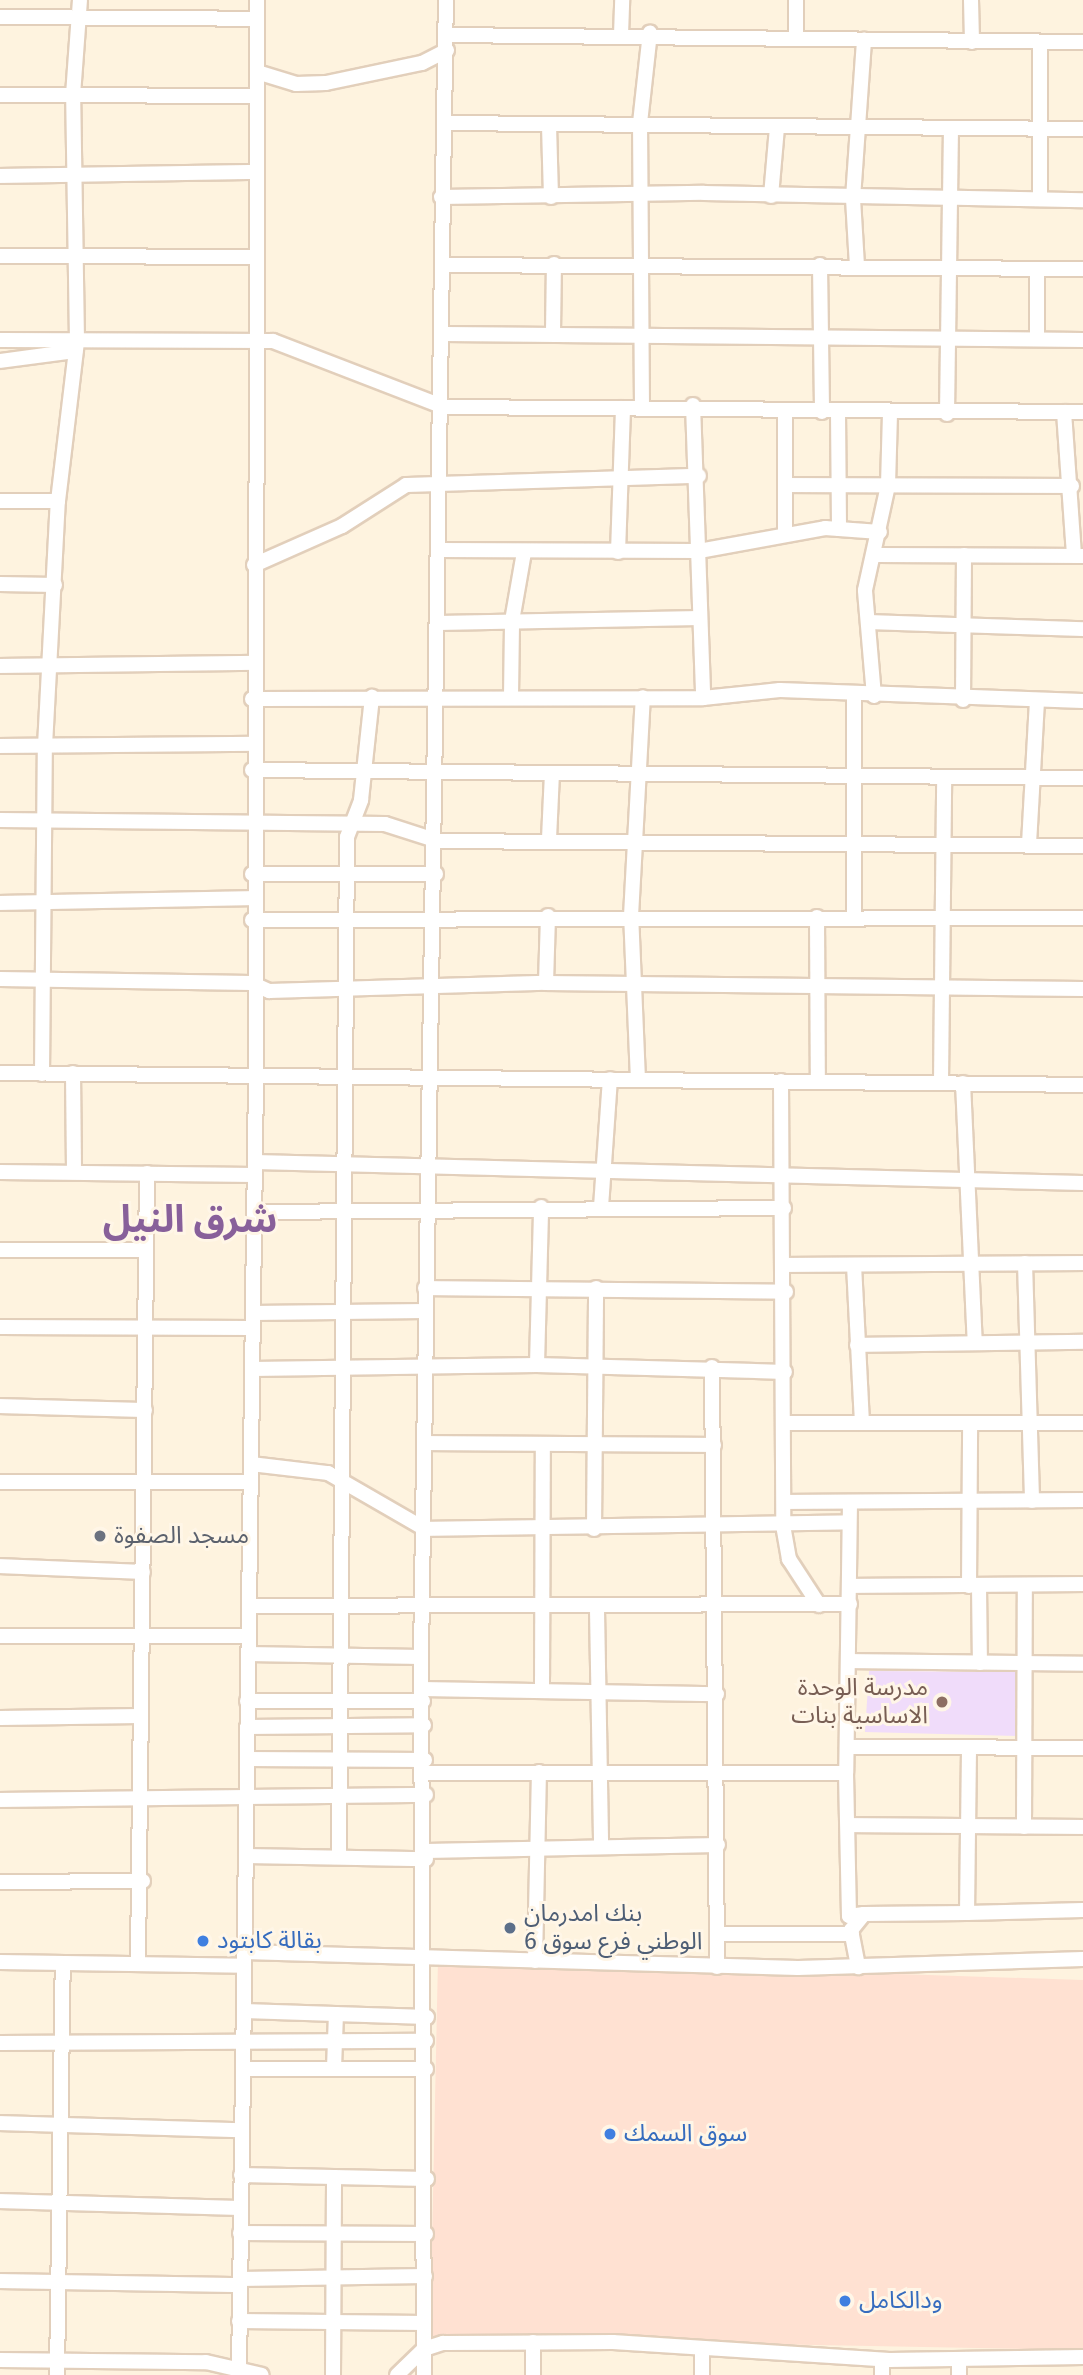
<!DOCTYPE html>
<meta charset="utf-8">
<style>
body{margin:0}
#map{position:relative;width:1083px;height:2375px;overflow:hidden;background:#fef3df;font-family:"Fira Sans","Noto Sans Arabic",sans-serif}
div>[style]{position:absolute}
.commercial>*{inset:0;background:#ffe1d2}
.education>*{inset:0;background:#f0dcfa}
.roads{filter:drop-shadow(2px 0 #e2cfbb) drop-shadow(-2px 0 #e2cfbb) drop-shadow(0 2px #e2cfbb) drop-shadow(0 -2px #e2cfbb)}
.minor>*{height:14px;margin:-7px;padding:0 7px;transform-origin:7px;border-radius:7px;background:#fff}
.dots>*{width:19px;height:19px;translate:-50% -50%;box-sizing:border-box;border:4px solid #fff6e7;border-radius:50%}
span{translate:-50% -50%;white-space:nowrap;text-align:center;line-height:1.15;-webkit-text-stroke:6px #fff6e7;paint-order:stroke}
.worship-label{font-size:24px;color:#5b616d}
.left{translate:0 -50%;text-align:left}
.education-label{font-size:24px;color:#785e54}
.right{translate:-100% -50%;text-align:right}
.service-label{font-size:24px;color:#4e5e75}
.shop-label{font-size:24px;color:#366cbe}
.town-label{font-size:38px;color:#88609a;font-weight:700}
</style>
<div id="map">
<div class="commercial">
<i style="clip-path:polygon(438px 1959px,1083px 1980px,1083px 2350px,430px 2338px)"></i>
</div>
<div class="education">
<i style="clip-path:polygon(869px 1671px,1018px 1672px,1017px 1736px,865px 1732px)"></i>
</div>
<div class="roads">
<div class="minor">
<i style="left:796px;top:0;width:39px;rotate:90deg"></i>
<i style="left:971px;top:0;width:42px;rotate:88.6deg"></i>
<i style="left:0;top:17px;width:257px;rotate:0.4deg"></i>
<i style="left:447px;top:35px;width:636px;rotate:0.63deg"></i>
<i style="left:621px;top:35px;width:35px;rotate:-88deg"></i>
<i style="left:1040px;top:42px;width:157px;rotate:90deg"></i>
<i style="left:257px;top:72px;width:41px;rotate:17.1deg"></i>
<i style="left:296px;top:84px;width:30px;rotate:-2deg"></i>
<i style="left:326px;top:83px;width:98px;rotate:-11.8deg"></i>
<i style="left:422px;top:63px;width:28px;rotate:-27deg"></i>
<i style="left:0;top:95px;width:257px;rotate:0.2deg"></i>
<i style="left:444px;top:123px;width:639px;rotate:0.54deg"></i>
<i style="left:549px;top:125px;width:72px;rotate:88.4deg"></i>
<i style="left:0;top:176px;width:257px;rotate:-0.9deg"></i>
<i style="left:771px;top:196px;width:69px;rotate:-85deg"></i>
<i style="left:441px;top:197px;width:263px;rotate:-0.9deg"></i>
<i style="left:704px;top:193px;width:379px;rotate:1.1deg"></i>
<i style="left:0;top:256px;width:256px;rotate:0.2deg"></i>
<i style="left:442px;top:265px;width:641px;rotate:0.36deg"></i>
<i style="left:820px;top:265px;width:147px;rotate:89.2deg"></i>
<i style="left:857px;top:266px;width:68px;rotate:-93.4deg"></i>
<i style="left:853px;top:198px;width:159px;rotate:-86deg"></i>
<i style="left:553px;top:332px;width:68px;rotate:-89.2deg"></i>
<i style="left:445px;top:334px;width:638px;rotate:0.54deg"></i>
<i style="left:1037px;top:338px;width:69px;rotate:-90deg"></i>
<i style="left:0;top:340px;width:273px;rotate:0.2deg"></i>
<i style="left:273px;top:341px;width:183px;rotate:21.1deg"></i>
<i style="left:444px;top:407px;width:639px;rotate:0.45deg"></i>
<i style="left:0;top:361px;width:76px;rotate:-7.6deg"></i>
<i style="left:693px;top:405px;width:293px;rotate:88deg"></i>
<i style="left:642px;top:407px;width:284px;rotate:-90.4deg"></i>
<i style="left:640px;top:123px;width:91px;rotate:-83.7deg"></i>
<i style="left:785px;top:410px;width:123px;rotate:90deg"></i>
<i style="left:838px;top:412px;width:117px;rotate:89.5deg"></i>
<i style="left:1064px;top:412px;width:144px;rotate:86deg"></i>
<i style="left:947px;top:414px;width:284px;rotate:-89.2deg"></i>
<i style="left:785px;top:485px;width:287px;rotate:0.2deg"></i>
<i style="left:0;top:501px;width:58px"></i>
<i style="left:438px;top:550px;width:261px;rotate:0.2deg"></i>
<i style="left:699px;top:551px;width:128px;rotate:-10.3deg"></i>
<i style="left:825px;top:528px;width:55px;rotate:4.2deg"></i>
<i style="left:618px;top:552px;width:144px;rotate:-88deg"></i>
<i style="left:876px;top:555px;width:207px;rotate:0.3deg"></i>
<i style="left:254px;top:565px;width:96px;rotate:-23.9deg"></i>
<i style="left:342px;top:526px;width:76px;rotate:-32.6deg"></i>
<i style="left:406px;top:485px;width:293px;rotate:-1.8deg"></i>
<i style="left:0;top:584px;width:55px;rotate:1deg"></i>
<i style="left:868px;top:622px;width:215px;rotate:1.9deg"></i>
<i style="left:438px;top:623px;width:262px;rotate:-1.1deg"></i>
<i style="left:0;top:666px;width:253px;rotate:-0.7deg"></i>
<i style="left:854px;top:695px;width:224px;rotate:90deg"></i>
<i style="left:511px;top:696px;width:75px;rotate:-89.2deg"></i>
<i style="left:512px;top:621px;width:70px;rotate:-80.1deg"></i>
<i style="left:874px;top:696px;width:106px;rotate:-94.9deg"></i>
<i style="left:865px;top:590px;width:107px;rotate:-77.6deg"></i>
<i style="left:888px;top:485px;width:71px;rotate:-88.4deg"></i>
<i style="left:252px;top:699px;width:451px;rotate:-0.1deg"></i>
<i style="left:703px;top:698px;width:77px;rotate:-5.9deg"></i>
<i style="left:780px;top:690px;width:303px;rotate:2.1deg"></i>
<i style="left:963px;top:700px;width:145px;rotate:-89.6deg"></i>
<i style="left:0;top:746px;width:253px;rotate:-0.5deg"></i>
<i style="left:252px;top:770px;width:831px;rotate:0.55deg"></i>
<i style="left:0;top:820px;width:385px;rotate:0.6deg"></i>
<i style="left:385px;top:824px;width:56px;rotate:17.8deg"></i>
<i style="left:438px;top:841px;width:645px;rotate:0.44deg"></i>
<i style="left:549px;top:839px;width:66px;rotate:-87.4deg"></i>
<i style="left:1029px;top:844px;width:142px;rotate:-86.8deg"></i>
<i style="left:252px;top:874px;width:184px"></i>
<i style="left:0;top:903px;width:251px;rotate:-1.1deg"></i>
<i style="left:817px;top:917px;width:164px;rotate:89.7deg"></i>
<i style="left:252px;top:920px;width:831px;rotate:-0.14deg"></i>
<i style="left:0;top:979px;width:251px;rotate:0.9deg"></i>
<i style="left:251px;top:983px;width:20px;rotate:24deg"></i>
<i style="left:269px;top:991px;width:277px;rotate:-1.7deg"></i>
<i style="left:546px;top:983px;width:537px;rotate:0.64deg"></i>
<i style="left:546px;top:983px;width:67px;rotate:-88.3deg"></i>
<i style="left:0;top:1073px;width:1083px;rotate:0.63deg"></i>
<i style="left:73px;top:1073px;width:99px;rotate:89.4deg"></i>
<i style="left:42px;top:1074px;width:328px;rotate:-89.5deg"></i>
<i style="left:45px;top:746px;width:245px;rotate:-87deg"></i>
<i style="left:58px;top:501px;width:161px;rotate:-83.2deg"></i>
<i style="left:77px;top:341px;width:246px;rotate:-90.9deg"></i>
<i style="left:73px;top:95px;width:95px;rotate:-85.8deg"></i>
<i style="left:638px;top:1080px;width:164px;rotate:-92.4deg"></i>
<i style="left:631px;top:916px;width:219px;rotate:-86.9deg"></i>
<i style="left:781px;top:1081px;width:444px;rotate:89.7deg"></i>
<i style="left:783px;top:1525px;width:35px;rotate:80deg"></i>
<i style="left:789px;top:1559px;width:55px;rotate:56.9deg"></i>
<i style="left:941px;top:1083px;width:306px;rotate:-89.4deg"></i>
<i style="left:963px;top:1083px;width:260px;rotate:87.4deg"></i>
<i style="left:255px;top:1162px;width:828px;rotate:1.45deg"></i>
<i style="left:0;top:1172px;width:254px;rotate:0.7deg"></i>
<i style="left:601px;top:1207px;width:128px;rotate:-86deg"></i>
<i style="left:254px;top:1212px;width:530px;rotate:-0.43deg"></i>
<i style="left:0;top:1250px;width:146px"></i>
<i style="left:1025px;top:1263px;width:238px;rotate:88.3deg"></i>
<i style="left:787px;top:1265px;width:296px;rotate:-0.4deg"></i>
<i style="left:854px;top:1265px;width:158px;rotate:87.1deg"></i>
<i style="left:425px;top:1288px;width:361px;rotate:0.6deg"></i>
<i style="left:253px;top:1313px;width:172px;rotate:-0.7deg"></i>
<i style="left:0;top:1327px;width:252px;rotate:0.2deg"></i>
<i style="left:857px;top:1345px;width:226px;rotate:-0.8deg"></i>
<i style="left:537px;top:1365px;width:158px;rotate:-88.5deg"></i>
<i style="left:712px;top:1367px;width:600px;rotate:89.52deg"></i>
<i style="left:252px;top:1369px;width:285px;rotate:-0.8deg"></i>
<i style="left:537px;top:1365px;width:248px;rotate:1.6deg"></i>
<i style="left:0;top:1406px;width:145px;rotate:1.6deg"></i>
<i style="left:784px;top:1423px;width:299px"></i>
<i style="left:426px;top:1443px;width:288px;rotate:0.4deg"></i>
<i style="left:251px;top:1464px;width:78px;rotate:6.7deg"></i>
<i style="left:328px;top:1473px;width:112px;rotate:30deg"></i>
<i style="left:425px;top:1529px;width:424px;rotate:-0.9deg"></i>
<i style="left:0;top:1482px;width:250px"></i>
<i style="left:785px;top:1502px;width:298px;rotate:-0.4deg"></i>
<i style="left:850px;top:1502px;width:271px;rotate:90.8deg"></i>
<i style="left:846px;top:1773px;width:143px;rotate:88.8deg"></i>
<i style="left:849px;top:1916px;width:15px;rotate:-8deg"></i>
<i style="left:864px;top:1914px;width:21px;rotate:129deg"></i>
<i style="left:851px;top:1930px;width:38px;rotate:79deg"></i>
<i style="left:594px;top:1529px;width:241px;rotate:-89.5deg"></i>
<i style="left:0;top:1566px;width:143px;rotate:2.4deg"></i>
<i style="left:849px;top:1586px;width:234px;rotate:-0.5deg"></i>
<i style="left:969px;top:1586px;width:163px;rotate:-89.6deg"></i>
<i style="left:979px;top:1586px;width:77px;rotate:89.3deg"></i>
<i style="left:249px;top:1606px;width:601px;rotate:-0.19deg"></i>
<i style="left:597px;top:1610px;width:235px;rotate:89deg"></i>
<i style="left:0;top:1636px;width:248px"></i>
<i style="left:248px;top:1654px;width:173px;rotate:1deg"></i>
<i style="left:852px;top:1661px;width:231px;rotate:0.7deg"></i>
<i style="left:542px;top:1688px;width:243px;rotate:-89.8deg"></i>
<i style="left:422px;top:1689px;width:295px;rotate:1deg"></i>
<i style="left:247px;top:1701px;width:176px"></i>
<i style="left:0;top:1718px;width:140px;rotate:-0.8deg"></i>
<i style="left:247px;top:1727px;width:177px;rotate:-0.6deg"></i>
<i style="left:849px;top:1747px;width:234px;rotate:0.2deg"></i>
<i style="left:247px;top:1759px;width:178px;rotate:0.3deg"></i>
<i style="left:425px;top:1773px;width:421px"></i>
<i style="left:0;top:1800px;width:426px;rotate:-0.7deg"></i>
<i style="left:848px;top:1825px;width:235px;rotate:0.5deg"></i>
<i style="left:1024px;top:1827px;width:242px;rotate:-89.8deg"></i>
<i style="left:426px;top:1851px;width:292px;rotate:-1.2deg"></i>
<i style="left:246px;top:1856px;width:180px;rotate:1deg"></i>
<i style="left:339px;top:1857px;width:1020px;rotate:-89.55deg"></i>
<i style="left:347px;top:837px;width:40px;rotate:-69deg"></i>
<i style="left:361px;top:800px;width:104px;rotate:-83.9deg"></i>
<i style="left:0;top:1882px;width:143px;rotate:-0.4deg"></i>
<i style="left:967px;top:1913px;width:116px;rotate:-1.5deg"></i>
<i style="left:864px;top:1914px;width:103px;rotate:-0.6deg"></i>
<i style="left:967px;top:1913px;width:165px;rotate:-89.3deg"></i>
<i style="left:717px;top:1934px;width:135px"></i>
<i style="left:244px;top:1952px;width:554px;rotate:1.65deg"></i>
<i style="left:798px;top:1968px;width:285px;rotate:-1.8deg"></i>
<i style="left:535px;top:1961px;width:189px;rotate:-88.8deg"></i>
<i style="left:0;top:1962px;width:244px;rotate:0.9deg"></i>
<i style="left:138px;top:1963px;width:790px;rotate:-89.35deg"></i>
<i style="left:244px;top:2011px;width:183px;rotate:1.9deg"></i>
<i style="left:0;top:2043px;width:426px;rotate:-0.3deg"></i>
<i style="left:334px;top:2068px;width:54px;rotate:-87.9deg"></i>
<i style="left:243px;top:2069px;width:183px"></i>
<i style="left:0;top:2123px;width:242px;rotate:1.7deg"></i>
<i style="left:241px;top:2175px;width:186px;rotate:1.2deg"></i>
<i style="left:0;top:2201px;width:241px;rotate:1.7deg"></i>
<i style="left:240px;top:2233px;width:186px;rotate:0.3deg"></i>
<i style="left:240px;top:2279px;width:185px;rotate:-0.9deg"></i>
<i style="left:0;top:2281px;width:240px;rotate:1deg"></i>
<i style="left:239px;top:2321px;width:185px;rotate:0.6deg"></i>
<i style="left:533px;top:2342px;width:33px;rotate:90deg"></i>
<i style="left:0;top:2360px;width:206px;rotate:0.6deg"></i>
<i style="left:206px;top:2362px;width:57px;rotate:13.1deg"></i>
<i style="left:959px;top:2360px;width:15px;rotate:90deg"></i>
<i style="left:57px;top:2375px;width:412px;rotate:-89.2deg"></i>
<i style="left:239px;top:2375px;width:1299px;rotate:-89.25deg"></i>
<i style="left:256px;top:1076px;width:1076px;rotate:-89.95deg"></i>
<i style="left:333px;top:2375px;width:198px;rotate:-89.7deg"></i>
<i style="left:397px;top:2375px;width:37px;rotate:-44deg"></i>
<i style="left:424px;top:2349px;width:20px;rotate:-18deg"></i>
<i style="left:443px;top:2343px;width:170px;rotate:-0.3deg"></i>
<i style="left:613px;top:2342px;width:277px;rotate:3.7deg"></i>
<i style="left:889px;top:2360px;width:194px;rotate:-0.9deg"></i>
<i style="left:424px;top:2375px;width:718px;rotate:-90.24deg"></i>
<i style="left:421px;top:1657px;width:1657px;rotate:-89.14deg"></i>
<i style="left:702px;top:2375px;width:27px;rotate:-90deg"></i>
<i style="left:882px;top:2375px;width:15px;rotate:-90deg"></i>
</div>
</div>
<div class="dots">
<i style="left:100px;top:1536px;background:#6b7280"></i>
<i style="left:942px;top:1702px;background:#8d6e63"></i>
<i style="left:510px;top:1928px;background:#5c6f8a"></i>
<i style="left:203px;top:1941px;background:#3f7fe0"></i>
<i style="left:610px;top:2134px;background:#3f7fe0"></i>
<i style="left:845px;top:2301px;background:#3f7fe0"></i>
</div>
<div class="worship-label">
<span class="left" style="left:114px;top:1536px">مسجد الصفوة</span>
</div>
<div class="education-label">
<span class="right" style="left:928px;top:1702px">مدرسة الوحدة<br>الاساسية بنات</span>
</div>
<div class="service-label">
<span class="left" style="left:524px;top:1928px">بنك امدرمان<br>الوطني فرع سوق 6</span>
</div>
<div class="shop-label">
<span class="left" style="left:217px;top:1941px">بقالة كابتود</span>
<span class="left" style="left:624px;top:2134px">سوق السمك</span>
<span class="left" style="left:859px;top:2301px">ودالكامل</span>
</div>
<div class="town-label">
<span style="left:190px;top:1220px">شرق النيل</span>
</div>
</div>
